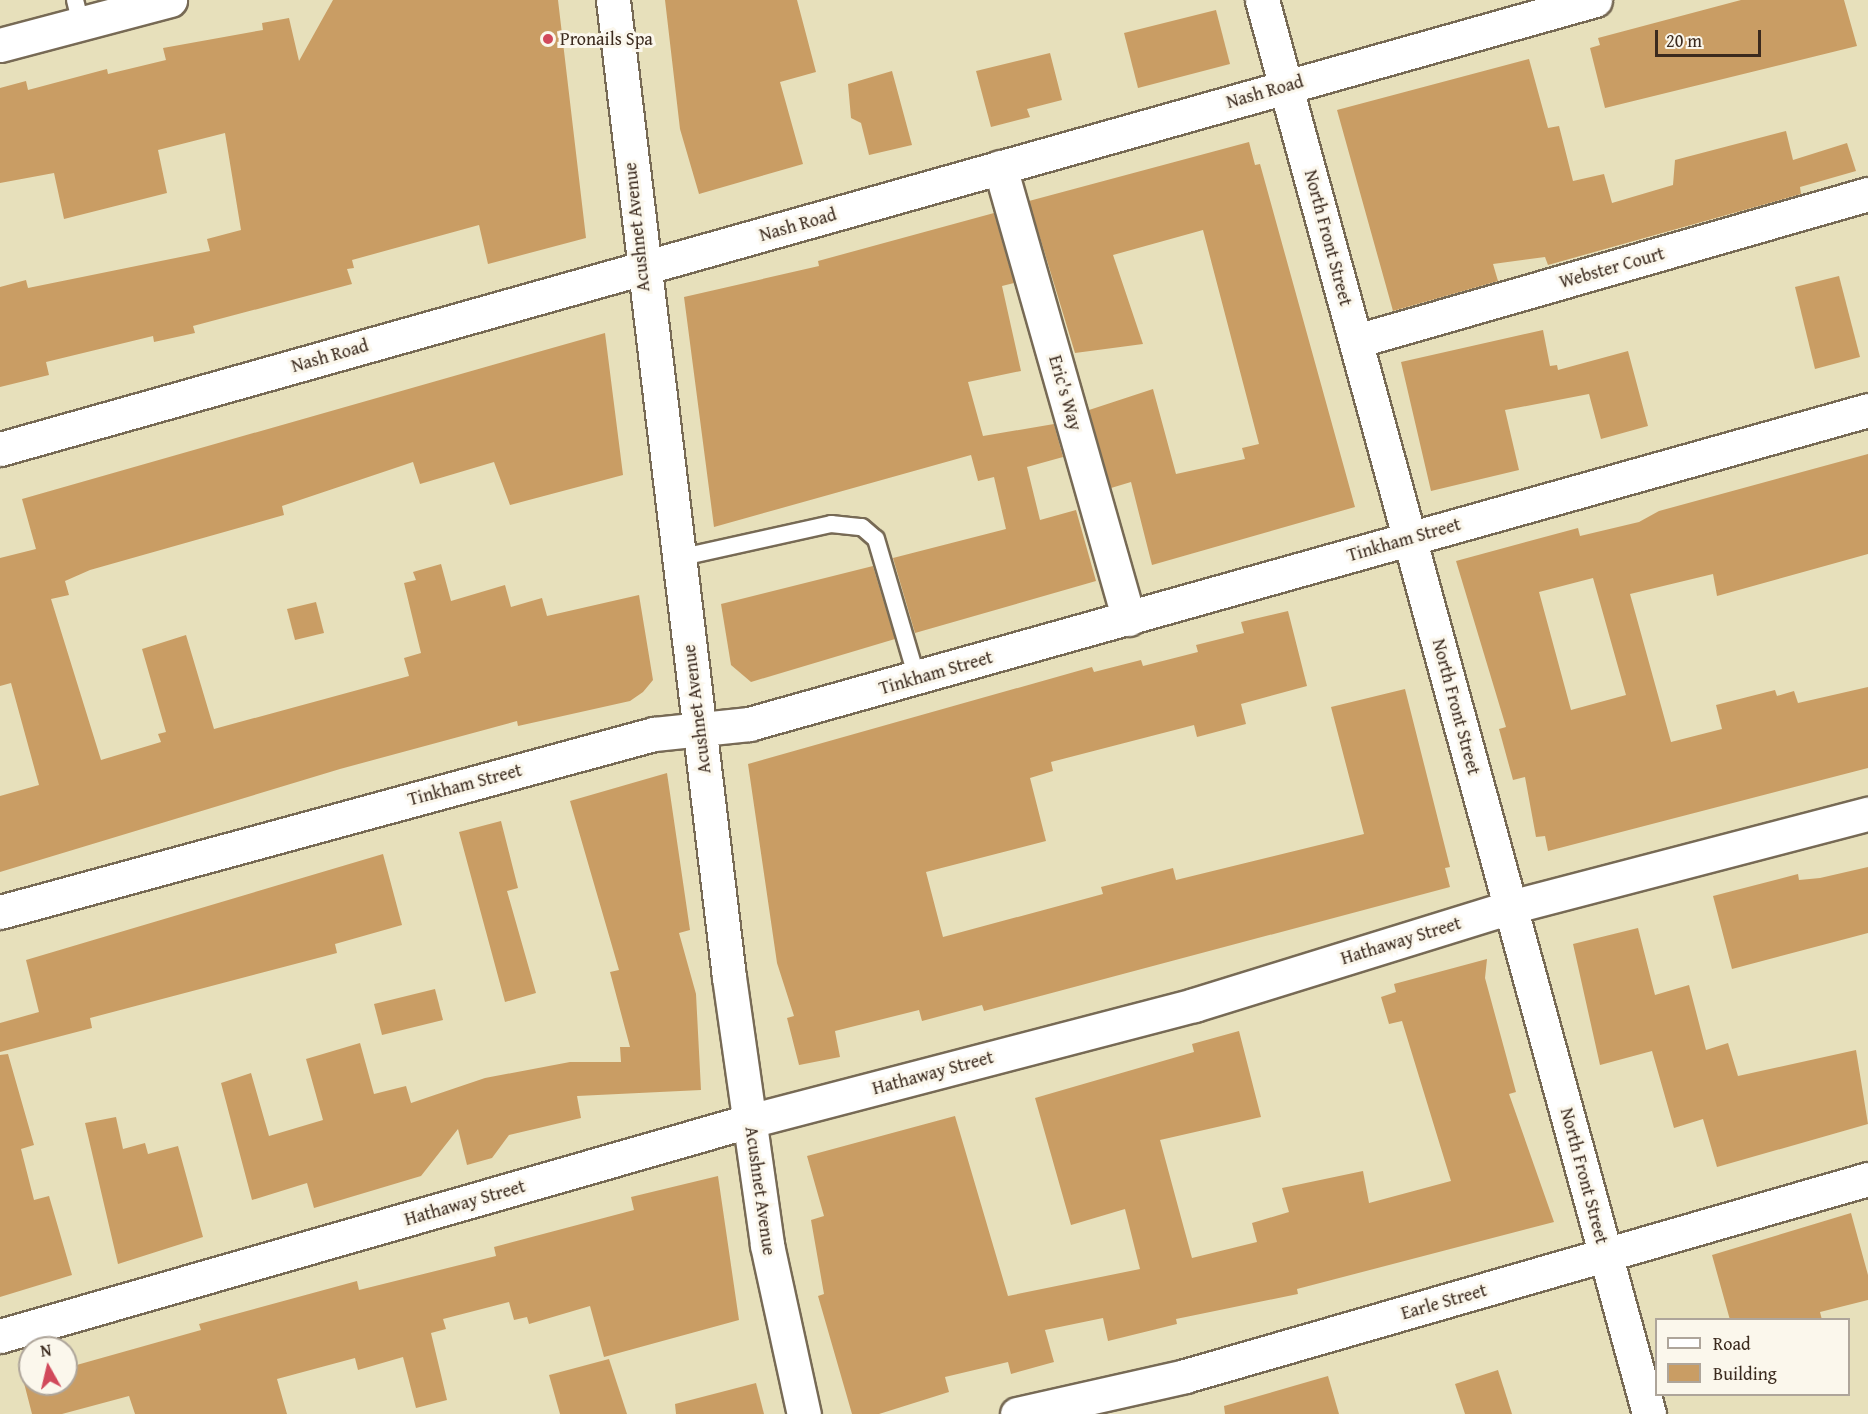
<!DOCTYPE html>
<style>
body{margin:0}
#map{position:relative;width:1868px;height:1414px;overflow:hidden;background:#e7e0bb;font-family:"Gentium Book Plus",serif}
div>[style]{position:absolute}
.building>*{inset:0;background:#c99d64}
.roads{filter:drop-shadow(2px 0 #776a55) drop-shadow(-2px 0 #776a55) drop-shadow(0 2px #776a55) drop-shadow(0 -2px #776a55)}
.service>*{height:16px;margin:-8px;padding:0 8px;transform-origin:8px;border-radius:8px;background:#fff}
.minor>*{height:33px;margin:-16.5px;padding:0 16.5px;transform-origin:16.5px;border-radius:16.5px;background:#fff}
.tertiary>*{height:33px;margin:-16.5px;padding:0 16.5px;transform-origin:16.5px;border-radius:16.5px;background:#fff}
.secondary>*{height:33px;margin:-16.5px;padding:0 16.5px;transform-origin:16.5px;border-radius:16.5px;background:#fff}
.dots>*{width:16px;height:16px;translate:-50% -50%;box-sizing:border-box;border:3px solid #fbf7ec;border-radius:50%}
span{translate:-50% -50%;white-space:nowrap;text-align:center;line-height:1.15;-webkit-text-stroke:6px #fbf7ec;paint-order:stroke}
.poi-label{font-size:18px;color:#3b2a1e}
.left{translate:0 -50%;text-align:left}
.street-label{font-size:18px;color:#3b2a1e}
.legend{position:absolute;left:1655px;top:1318px;width:195px;height:78px;box-sizing:border-box;background:#fbf7ec;border:2px solid #aea59a;margin:0;padding:8px 10px;list-style:none;font-size:18px;color:#3b2a1e}
.legend li{display:flex;align-items:center;gap:12px;height:30px}
.legend b{width:30px;border:2px solid #aea59a}
.north{position:absolute;left:18px;top:1336px;width:60px;height:60px;box-sizing:border-box;background:#fbf7ec;border:2px solid #aea59a;border-radius:50%;rotate:352deg;font-size:16px;font-weight:700;line-height:24px;text-align:center;color:#3b2a1e}
.north::after{content:'';display:block;margin:auto;width:21px;height:27px;background:#d1495b;clip-path:polygon(50% 0,100% 100%,50% 72%,0 100%)}
.scale{position:absolute;left:1655px;top:30px;width:106px;height:27px;box-sizing:border-box;border:3px solid #3b2a1e;border-top:0;padding-left:8px;font-size:18px;line-height:21px;white-space:nowrap;color:#3b2a1e;-webkit-text-stroke:4px #fbf7ec;paint-order:stroke}
</style>
<div id="map">
<div class="building">
<i style="clip-path:polygon(333px 0,558px 0,586px 238px,488px 264px,479px 225px,352px 260px,354px 268px,347px 269px,352px 284px,193px 326px,195px 333px,154px 342px,153px 336px,46px 362px,49px 375px,0 387px,0 287px,26px 280px,28px 288px,210px 251px,207px 239px,241px 230px,225px 133px,158px 150px,167px 193px,64px 219px,54px 173px,0 183px,0 88px,26px 81px,28px 90px,107px 69px,108px 74px,166px 60px,163px 48px,263px 30px,262px 23px,289px 18px,299px 61px)"></i>
<i style="clip-path:polygon(665px 0,797px 0,816px 72px,780px 82px,803px 164px,699px 194px,680px 129px)"></i>
<i style="clip-path:polygon(1741px 0,1844px 0,1857px 46px,1605px 108px,1590px 48px,1600px 45px,1598px 38px)"></i>
<i style="clip-path:polygon(1216px 10px,1230px 64px,1138px 88px,1124px 33px)"></i>
<i style="clip-path:polygon(1050px 53px,1062px 100px,1027px 109px,1030px 117px,991px 127px,976px 71px)"></i>
<i style="clip-path:polygon(1529px 59px,1548px 128px,1559px 126px,1573px 181px,1604px 174px,1612px 203px,1673px 185px,1675px 160px,1786px 131px,1793px 160px,1847px 143px,1856px 171px,1800px 187px,1801px 194px,1548px 265px,1545px 257px,1493px 264px,1498px 281px,1393px 311px,1337px 110px)"></i>
<i style="clip-path:polygon(892px 71px,912px 145px,869px 155px,861px 123px,851px 118px,848px 84px)"></i>
<i style="clip-path:polygon(1249px 142px,1255px 165px,1260px 164px,1355px 507px,1152px 565px,1131px 482px,1111px 488px,1089px 410px,1153px 389px,1176px 474px,1245px 459px,1242px 448px,1259px 444px,1203px 230px,1113px 255px,1143px 344px,1075px 353px,1029px 201px)"></i>
<i style="clip-path:polygon(994px 213px,1014px 283px,1002px 286px,1021px 371px,968px 382px,983px 436px,1054px 424px,1063px 457px,1027px 467px,1040px 520px,1076px 510px,1096px 581px,915px 633px,893px 558px,1006px 529px,994px 477px,978px 481px,971px 455px,714px 527px,684px 297px,819px 266px,818px 261px)"></i>
<i style="clip-path:polygon(1839px 276px,1860px 357px,1815px 369px,1795px 287px)"></i>
<i style="clip-path:polygon(1543px 330px,1550px 366px,1557px 365px,1558px 370px,1628px 351px,1648px 426px,1601px 439px,1589px 394px,1505px 410px,1519px 470px,1431px 491px,1401px 362px)"></i>
<i style="clip-path:polygon(605px 333px,623px 475px,510px 505px,494px 462px,420px 484px,413px 462px,282px 506px,284px 515px,90px 570px,65px 581px,69px 595px,51px 599px,101px 760px,161px 742px,158px 734px,166px 732px,142px 649px,186px 635px,214px 729px,409px 676px,404px 658px,421px 653px,404px 583px,416px 580px,413px 572px,441px 564px,451px 601px,505px 585px,511px 607px,542px 598px,547px 616px,639px 595px,653px 680px,643px 692px,630px 701px,518px 726px,517px 721px,340px 769px,0 872px,0 796px,39px 785px,11px 683px,0 686px,0 558px,36px 549px,22px 499px)"></i>
<i style="clip-path:polygon(evenodd,1868px 454px,1868px 554px,1717px 596px,1713px 574px,1630px 594px,1671px 742px,1722px 729px,1716px 705px,1775px 690px,1777px 696px,1794px 691px,1798px 703px,1868px 687px,1868px 768px,1548px 851px,1545px 836px,1536px 837px,1525px 777px,1513px 780px,1499px 729px,1506px 727px,1456px 561px,1578px 528px,1580px 536px,1639px 522px,1659px 511px,1868px 454px,1593px 578px,1626px 695px,1571px 710px,1539px 592px,1593px 578px)"></i>
<i style="clip-path:polygon(873px 566px,895px 639px,751px 682px,731px 665px,721px 604px)"></i>
<i style="clip-path:polygon(316px 602px,324px 633px,295px 640px,287px 609px)"></i>
<i style="clip-path:polygon(1288px 611px,1307px 686px,1241px 704px,1246px 724px,1197px 737px,1194px 725px,1051px 762px,1053px 771px,1030px 778px,1046px 841px,926px 872px,943px 937px,1103px 894px,1101px 887px,1173px 868px,1176px 880px,1364px 834px,1331px 707px,1405px 689px,1450px 867px,1445px 868px,1450px 887px,984px 1011px,982px 1005px,922px 1021px,919px 1010px,835px 1031px,840px 1057px,799px 1065px,787px 1018px,794px 1016px,777px 963px,748px 764px,1092px 667px,1094px 672px,1141px 660px,1143px 666px,1198px 652px,1196px 645px,1244px 633px,1241px 622px)"></i>
<i style="clip-path:polygon(667px 773px,690px 930px,679px 933px,696px 994px,701px 1090px,577px 1096px,581px 1118px,509px 1135px,492px 1158px,467px 1165px,458px 1129px,421px 1176px,314px 1208px,307px 1183px,252px 1200px,221px 1083px,251px 1073px,269px 1136px,323px 1120px,306px 1059px,360px 1043px,374px 1094px,406px 1086px,411px 1103px,485px 1078px,570px 1062px,621px 1062px,620px 1047px,630px 1047px,610px 972px,619px 970px,570px 801px)"></i>
<i style="clip-path:polygon(501px 821px,518px 888px,507px 891px,536px 993px,505px 1002px,459px 832px)"></i>
<i style="clip-path:polygon(383px 854px,402px 925px,335px 944px,337px 953px,90px 1018px,92px 1028px,0 1052px,0 1023px,39px 1012px,26px 960px)"></i>
<i style="clip-path:polygon(1868px 867px,1868px 933px,1732px 969px,1713px 896px,1798px 874px,1799px 880px,1820px 878px)"></i>
<i style="clip-path:polygon(1638px 928px,1655px 995px,1689px 985px,1706px 1050px,1728px 1043px,1738px 1076px,1856px 1050px,1868px 1124px,1717px 1167px,1703px 1119px,1674px 1128px,1652px 1051px,1600px 1065px,1573px 944px)"></i>
<i style="clip-path:polygon(1487px 959px,1485px 978px,1516px 1092px,1509px 1094px,1554px 1222px,1297px 1289px,1298px 1294px,1176px 1319px,1177px 1324px,1108px 1341px,1103px 1318px,1045px 1330px,1054px 1362px,1011px 1374px,1008px 1362px,945px 1377px,949px 1392px,879px 1414px,852px 1414px,818px 1296px,824px 1294px,811px 1220px,824px 1216px,807px 1156px,955px 1116px,1008px 1296px,1140px 1269px,1125px 1209px,1071px 1225px,1035px 1098px,1194px 1052px,1192px 1044px,1239px 1031px,1261px 1117px,1160px 1140px,1192px 1258px,1257px 1242px,1252px 1223px,1289px 1212px,1282px 1188px,1363px 1171px,1369px 1203px,1451px 1181px,1402px 1021px,1389px 1024px,1381px 997px,1396px 992px,1394px 984px)"></i>
<i style="clip-path:polygon(435px 989px,443px 1020px,382px 1035px,374px 1004px)"></i>
<i style="clip-path:polygon(8px 1054px,34px 1145px,21px 1149px,34px 1200px,49px 1196px,72px 1275px,0 1297px,0 1055px)"></i>
<i style="clip-path:polygon(116px 1117px,123px 1149px,145px 1143px,148px 1154px,178px 1146px,203px 1237px,118px 1264px,85px 1123px)"></i>
<i style="clip-path:polygon(718px 1176px,739px 1320px,604px 1357px,590px 1306px,529px 1324px,527px 1317px,514px 1320px,509px 1302px,443px 1319px,446px 1329px,431px 1333px,447px 1400px,416px 1408px,403px 1357px,358px 1370px,355px 1358px,277px 1379px,287px 1414px,135px 1414px,129px 1396px,62px 1414px,32px 1414px,23px 1379px,66px 1384px,66px 1368px,201px 1330px,199px 1324px,357px 1281px,359px 1290px,496px 1256px,494px 1247px,634px 1210px,631px 1197px)"></i>
<i style="clip-path:polygon(1851px 1213px,1868px 1275px,1868px 1300px,1820px 1312px,1822px 1320px,1730px 1320px,1712px 1255px)"></i>
<i style="clip-path:polygon(609px 1359px,627px 1414px,560px 1414px,549px 1375px)"></i>
<i style="clip-path:polygon(1498px 1370px,1512px 1414px,1465px 1414px,1455px 1384px)"></i>
<i style="clip-path:polygon(1328px 1376px,1339px 1414px,1225px 1414px,1224px 1406px)"></i>
<i style="clip-path:polygon(756px 1383px,764px 1414px,676px 1414px,675px 1404px)"></i>
</div>
<div class="roads">
<div class="service">
<i style="left:75px;top:0;width:25px;rotate:76deg"></i>
<i style="left:678px;top:558px;width:157px;rotate:-12.5deg"></i>
<i style="left:831px;top:524px;width:31px;rotate:6deg"></i>
<i style="left:862px;top:527px;width:18px;rotate:41deg"></i>
<i style="left:876px;top:539px;width:145px;rotate:73.6deg"></i>
</div>
<div class="minor">
<i style="left:0;top:45px;width:176px;rotate:-14.8deg"></i>
<i style="left:1000px;top:167px;width:470px;rotate:74.1deg"></i>
<i style="left:1356px;top:341px;width:533px;rotate:-16.02deg"></i>
<i style="left:0;top:912px;width:678px;rotate:-15.23deg"></i>
<i style="left:654px;top:734px;width:96px;rotate:-6deg"></i>
<i style="left:749px;top:724px;width:1162px;rotate:-15.67deg"></i>
<i style="left:0;top:1336px;width:779px;rotate:-16.02deg"></i>
<i style="left:749px;top:1121px;width:460px;rotate:-14.6deg"></i>
<i style="left:1194px;top:1005px;width:331px;rotate:-17.2deg"></i>
<i style="left:1510px;top:907px;width:370px;rotate:-14.6deg"></i>
<i style="left:1017px;top:1414px;width:172px;rotate:-12.7deg"></i>
<i style="left:1185px;top:1376px;width:711px;rotate:-16.09deg"></i>
</div>
<div class="tertiary">
<i style="left:1262px;top:0;width:1466px;rotate:74.69deg"></i>
</div>
<div class="secondary">
<i style="left:613px;top:0;width:984px;rotate:83.23deg"></i>
<i style="left:729px;top:977px;width:271px;rotate:81.9deg"></i>
<i style="left:767px;top:1245px;width:173px;rotate:77.7deg"></i>
<i style="left:0;top:449px;width:1657px;rotate:-15.72deg"></i>
</div>
</div>
<div class="dots">
<i style="left:548px;top:39px;background:#d1495b"></i>
</div>
<div class="poi-label">
<span class="left" style="left:560px;top:39px">Pronails Spa</span>
</div>
<div class="street-label">
<span style="left:1265px;top:92px;rotate:-16deg">Nash Road</span>
<span style="left:798px;top:225px;rotate:-16deg">Nash Road</span>
<span style="left:637px;top:227px;rotate:-96deg">Acushnet Avenue</span>
<span style="left:1328px;top:238px;rotate:75deg">North Front Street</span>
<span style="left:1612px;top:268px;rotate:-16deg">Webster Court</span>
<span style="left:330px;top:356px;rotate:-16deg">Nash Road</span>
<span style="left:1065px;top:393px;rotate:74deg">Eric's Way</span>
<span style="left:1404px;top:540px;rotate:-16deg">Tinkham Street</span>
<span style="left:936px;top:673px;rotate:-16deg">Tinkham Street</span>
<span style="left:1456px;top:707px;rotate:75deg">North Front Street</span>
<span style="left:697px;top:709px;rotate:-97deg">Acushnet Avenue</span>
<span style="left:465px;top:785px;rotate:-15deg">Tinkham Street</span>
<span style="left:1401px;top:941px;rotate:-17deg">Hathaway Street</span>
<span style="left:933px;top:1073px;rotate:-15deg">Hathaway Street</span>
<span style="left:1584px;top:1176px;rotate:75deg">North Front Street</span>
<span style="left:760px;top:1191px;rotate:82deg">Acushnet Avenue</span>
<span style="left:465px;top:1203px;rotate:-16deg">Hathaway Street</span>
<span style="left:1444px;top:1302px;rotate:-16deg">Earle Street</span>
</div>
<ul class="legend">
<li><b style="height:8px;background:#fff"></b>Road</li>
<li><b style="height:16px;background:#c99d64"></b>Building</li>
</ul>
<div class="north">N</div>
<div class="scale">20 m</div>
</div>
